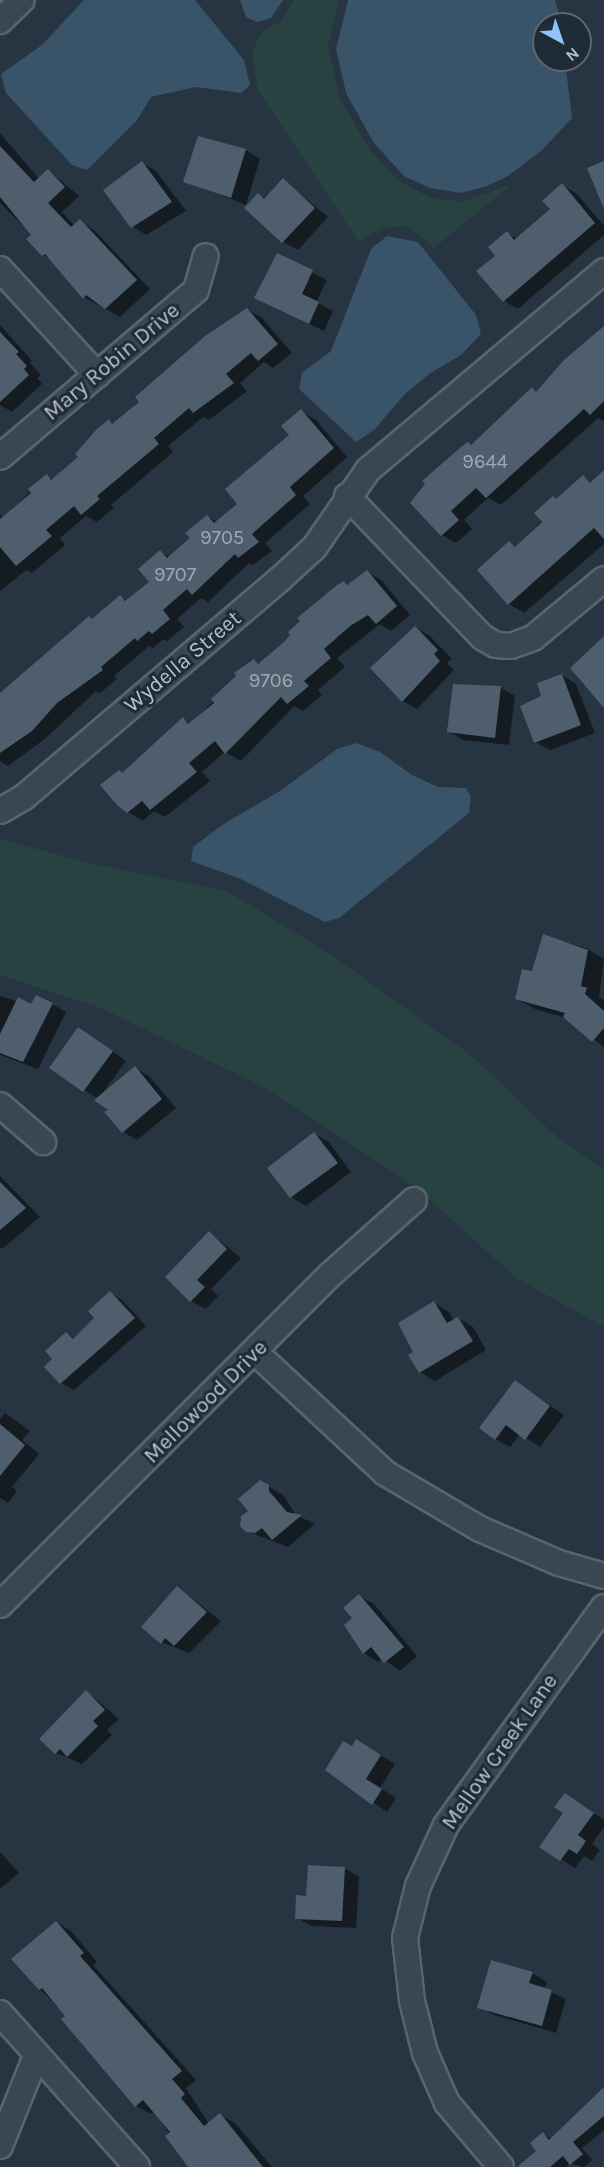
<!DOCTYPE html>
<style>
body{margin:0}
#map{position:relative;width:604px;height:2167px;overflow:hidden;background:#263541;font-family:Karla,sans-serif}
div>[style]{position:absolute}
.green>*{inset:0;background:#284242}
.water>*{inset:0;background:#395368}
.shadow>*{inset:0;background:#0007}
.building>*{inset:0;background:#4f5e6c}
.roads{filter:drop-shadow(2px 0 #58646e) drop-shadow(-2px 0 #58646e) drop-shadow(0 2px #58646e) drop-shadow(0 -2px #58646e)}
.minor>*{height:24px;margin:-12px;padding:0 12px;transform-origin:12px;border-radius:12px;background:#3a4651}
span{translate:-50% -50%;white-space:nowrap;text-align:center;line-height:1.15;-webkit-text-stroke:6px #1f2b36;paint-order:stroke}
.number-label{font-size:20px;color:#9da8b3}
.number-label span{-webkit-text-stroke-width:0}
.street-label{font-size:22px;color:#b7c1cb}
.north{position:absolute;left:532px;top:12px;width:60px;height:60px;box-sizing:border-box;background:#1f2b36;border:2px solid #5c6772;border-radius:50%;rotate:140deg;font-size:16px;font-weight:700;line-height:24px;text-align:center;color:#b7c1cb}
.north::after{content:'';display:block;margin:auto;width:21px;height:27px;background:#8ec4f8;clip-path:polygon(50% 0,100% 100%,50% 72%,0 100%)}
</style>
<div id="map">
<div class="green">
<i style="clip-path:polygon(294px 0,339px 0,328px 46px,339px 96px,367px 146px,398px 181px,429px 197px,461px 202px,512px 184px,434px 248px,408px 226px,383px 228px,358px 241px,258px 90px,252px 52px,263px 30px,279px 23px)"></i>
<i style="clip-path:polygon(0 839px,89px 863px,227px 891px,330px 954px,473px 1057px,558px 1138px,604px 1169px,604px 1327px,516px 1278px,416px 1187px,265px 1088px,101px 1008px,0 975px)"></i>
</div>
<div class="water">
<i style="clip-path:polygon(84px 0,195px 0,244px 60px,250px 85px,241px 93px,196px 87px,151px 97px,137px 120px,87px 170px,72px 165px,6px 93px,1px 74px,42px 45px)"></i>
<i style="clip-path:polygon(240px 0,283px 0,271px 18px,257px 22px,246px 17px)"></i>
<i style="clip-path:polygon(348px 0,555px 0,562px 24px,544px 24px,544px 60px,565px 60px,572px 118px,542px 150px,508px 176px,487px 186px,461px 193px,430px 188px,404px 176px,374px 143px,346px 93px,336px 49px)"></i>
<i style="clip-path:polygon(387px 236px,418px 242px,476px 315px,481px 334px,461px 355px,432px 372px,405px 394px,374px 430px,356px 442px,299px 389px,302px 373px,331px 351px,371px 249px)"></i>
<i style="clip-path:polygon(357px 743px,380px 752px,412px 775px,438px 787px,466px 788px,471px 797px,469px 813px,339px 918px,325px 922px,241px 879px,191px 861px,193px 847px,222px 825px,280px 791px,337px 749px)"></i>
</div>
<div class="shadow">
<i style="clip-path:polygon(0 133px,39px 179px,48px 170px,79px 196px,62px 212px,75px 226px,80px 221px,94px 230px,150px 289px,120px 317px,84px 297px,53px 261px,43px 255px,33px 235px,0 203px)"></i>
<i style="clip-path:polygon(199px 138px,246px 150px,260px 159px,246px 205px,185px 181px)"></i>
<i style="clip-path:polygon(142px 163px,156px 171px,186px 211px,146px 235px,132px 226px)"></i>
<i style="clip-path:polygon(283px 180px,328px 217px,298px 250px,283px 242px,258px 195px,266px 199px)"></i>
<i style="clip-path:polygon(562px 185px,577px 194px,604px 226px,604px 235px,518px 309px,504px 301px,497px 256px,507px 233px,517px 239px,552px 210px)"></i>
<i style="clip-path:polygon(278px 255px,327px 280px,316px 302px,333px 311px,324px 331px,271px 306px)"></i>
<i style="clip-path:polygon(247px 309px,262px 318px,292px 353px,273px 368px,264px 362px,240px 383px,247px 391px,209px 420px,203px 417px,168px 446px,173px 452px,111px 505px,114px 508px,97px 522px,86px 516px,60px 538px,65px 545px,32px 573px,26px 570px,0 591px,0 515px,4px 517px,47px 476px,54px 480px,80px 458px,109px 421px,114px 424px)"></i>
<i style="clip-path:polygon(0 325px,32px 361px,30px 363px,41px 375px,37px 378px,42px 384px,12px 412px,0 405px)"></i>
<i style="clip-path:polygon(604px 327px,604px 421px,598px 418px,501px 505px,488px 498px,464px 520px,472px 529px,456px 543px,442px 535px,472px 446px,532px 389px,538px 393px)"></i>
<i style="clip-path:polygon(301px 411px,316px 420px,347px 457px,303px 496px,310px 504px,265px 543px,272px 551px,253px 565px,249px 563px,208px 602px,201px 598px,177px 619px,184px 627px,167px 641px,163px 639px,153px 648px,149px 646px,114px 676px,117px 679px,100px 693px,96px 691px,46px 738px,8px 766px,0 761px,0 695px,120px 597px,127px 601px,151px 582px,160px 552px,170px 557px,192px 539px,207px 516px,217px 522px,239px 504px,291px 435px)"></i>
<i style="clip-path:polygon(604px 472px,604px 544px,524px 613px,509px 604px,479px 570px,509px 543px,517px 547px,583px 477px,592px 483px)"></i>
<i style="clip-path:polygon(367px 572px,381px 580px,410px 615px,391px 631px,380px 624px,337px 658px,345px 667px,318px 690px,322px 695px,303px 711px,294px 706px,241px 761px,225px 752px,202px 772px,210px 781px,165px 817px,154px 811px,143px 821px,128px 812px,103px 785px,123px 774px,183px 719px,191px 724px,254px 660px,260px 664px,285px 643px,344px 582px,349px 585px)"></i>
<i style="clip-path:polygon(416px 628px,430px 636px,452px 659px,447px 663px,454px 670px,417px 709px,403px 701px)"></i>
<i style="clip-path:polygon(562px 675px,576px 684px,595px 733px,550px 750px,535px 742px,543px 697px)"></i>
<i style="clip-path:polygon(455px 686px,501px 688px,515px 696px,509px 745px,463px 740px,449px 731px)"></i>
<i style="clip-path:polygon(544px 936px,586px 948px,604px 959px,599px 997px,604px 1000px,604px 1047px,566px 1018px,535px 1009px,516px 998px,533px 973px)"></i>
<i style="clip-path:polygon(0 996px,32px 1006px,52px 1004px,66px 1012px,38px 1069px,0 1055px)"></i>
<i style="clip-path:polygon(93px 1037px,126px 1061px,102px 1094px,135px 1068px,149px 1076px,176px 1108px,137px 1140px,123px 1132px,110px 1110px,98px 1099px,51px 1067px)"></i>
<i style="clip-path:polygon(314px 1134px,329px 1142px,351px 1172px,306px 1206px,291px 1197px,269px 1168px)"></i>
<i style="clip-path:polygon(0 1176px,40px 1217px,2px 1249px,0 1248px)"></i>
<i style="clip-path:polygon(210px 1233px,241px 1258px,211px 1289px,218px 1296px,206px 1309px,191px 1301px)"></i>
<i style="clip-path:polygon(110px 1293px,122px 1300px,146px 1326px,74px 1390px,61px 1383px,54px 1359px,66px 1333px,75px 1339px,97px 1318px)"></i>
<i style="clip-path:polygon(435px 1303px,449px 1312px,454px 1321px,458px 1318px,473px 1327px,486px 1350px,435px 1381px,420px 1372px,415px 1353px)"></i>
<i style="clip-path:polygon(516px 1382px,564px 1415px,540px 1447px,520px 1434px,510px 1447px,495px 1439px)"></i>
<i style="clip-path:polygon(5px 1413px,30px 1431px,22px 1440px,39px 1454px,12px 1487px,17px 1491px,8px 1503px,0 1498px,0 1419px)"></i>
<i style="clip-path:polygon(261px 1482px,283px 1495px,296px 1515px,315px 1524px,288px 1547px,247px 1531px)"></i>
<i style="clip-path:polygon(177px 1587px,221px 1621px,189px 1653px,161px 1642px)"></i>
<i style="clip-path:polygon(359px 1596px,374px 1604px,417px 1656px,400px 1671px,382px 1658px,378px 1662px,364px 1653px,354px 1618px)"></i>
<i style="clip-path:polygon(87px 1692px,119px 1719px,107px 1730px,112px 1735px,82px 1764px,56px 1753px)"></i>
<i style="clip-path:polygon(357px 1741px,395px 1764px,380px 1788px,396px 1798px,387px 1812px,327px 1769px)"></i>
<i style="clip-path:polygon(579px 1803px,604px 1820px,604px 1827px,592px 1844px,600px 1850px,592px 1861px,584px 1856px,575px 1868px,541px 1846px)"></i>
<i style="clip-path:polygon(0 1852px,19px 1873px,0 1889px)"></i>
<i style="clip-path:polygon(344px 1868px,359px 1877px,356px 1928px,311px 1926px,297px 1918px,308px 1897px)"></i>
<i style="clip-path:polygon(56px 1922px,71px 1931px,97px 1962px,93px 1965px,196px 2080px,186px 2088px,209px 2124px,220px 2115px,235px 2123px,272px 2167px,192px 2167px,154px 2111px,151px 2114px,136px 2106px,67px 2016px,40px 1989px)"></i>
<i style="clip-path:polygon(532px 1973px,547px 1982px,544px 1989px,566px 1999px,556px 2033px,494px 2015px,479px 2007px)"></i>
<i style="clip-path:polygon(604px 2090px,604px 2130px,582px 2148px,592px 2160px,584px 2167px,570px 2163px,566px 2167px,530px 2167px,543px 2134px,552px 2139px)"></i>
</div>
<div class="building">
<i style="clip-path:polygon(198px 136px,246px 149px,231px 198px,183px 182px)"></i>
<i style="clip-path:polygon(0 146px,34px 182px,48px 169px,65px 187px,48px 203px,71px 227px,80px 219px,137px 280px,105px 309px,86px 295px,83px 299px,45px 254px,42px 256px,26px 239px,31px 235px,0 197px)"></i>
<i style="clip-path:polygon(142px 161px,172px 202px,131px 228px,103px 190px)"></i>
<i style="clip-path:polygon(604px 161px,604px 209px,587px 168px)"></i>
<i style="clip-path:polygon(283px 178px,315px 208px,282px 243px,244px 208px,258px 193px,264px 199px)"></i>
<i style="clip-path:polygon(562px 183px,595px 223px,503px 302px,476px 271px,495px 256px,488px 247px,507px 231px,514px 240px,550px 209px,542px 201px)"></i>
<i style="clip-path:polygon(277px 253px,313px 270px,302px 294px,319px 302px,309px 324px,254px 298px)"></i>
<i style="clip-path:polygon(247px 308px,278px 344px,258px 361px,251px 353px,226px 374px,234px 383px,193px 413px,189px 408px,154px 438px,159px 444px,97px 496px,100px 499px,81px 515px,74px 506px,46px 530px,52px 536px,16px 566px,0 547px,0 519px,31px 493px,28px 489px,47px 474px,51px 480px,78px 457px,75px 454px,96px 430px,109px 419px,112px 424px,139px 402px,135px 397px,205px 336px)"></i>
<i style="clip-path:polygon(604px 326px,604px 401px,590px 415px,584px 409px,486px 498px,476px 488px,451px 511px,459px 520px,441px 536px,410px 503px,425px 484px,422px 481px,461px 447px,468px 442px,471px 445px,532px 387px,536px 392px,564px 360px)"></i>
<i style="clip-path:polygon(0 332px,19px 352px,16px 354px,27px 366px,24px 369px,29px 375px,0 402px)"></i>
<i style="clip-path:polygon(301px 409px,334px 448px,290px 487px,296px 495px,252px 534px,259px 542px,238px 558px,235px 554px,192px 595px,187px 589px,163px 610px,170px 619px,152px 634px,149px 631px,137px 641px,135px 638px,101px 667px,103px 670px,57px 703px,32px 731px,0 753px,0 693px,89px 616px,92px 619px,120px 595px,125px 601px,149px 582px,138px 569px,160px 550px,167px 558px,190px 538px,185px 533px,207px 515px,214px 523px,237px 504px,225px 489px,289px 435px,281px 426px)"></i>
<i style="clip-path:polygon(604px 470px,604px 539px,594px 528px,508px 605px,477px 570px,509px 541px,515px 547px,542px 522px,534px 513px,553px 496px,556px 499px,583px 475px,590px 483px)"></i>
<i style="clip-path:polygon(367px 570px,397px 606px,376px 624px,368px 615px,350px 626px,324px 649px,331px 658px,304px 681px,309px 686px,287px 704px,281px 697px,225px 754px,215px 741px,189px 763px,197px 772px,150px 810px,142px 801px,127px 813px,117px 805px,100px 785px,119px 770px,122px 773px,183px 717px,188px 724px,214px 703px,211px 699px,236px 676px,234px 673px,254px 659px,258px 664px,284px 642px,290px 635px,288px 632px,300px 621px,297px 618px,337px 585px,344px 581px,347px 585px)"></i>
<i style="clip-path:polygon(415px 626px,438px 650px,434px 654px,440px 661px,402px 702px,370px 668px)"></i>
<i style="clip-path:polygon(604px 636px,604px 708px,570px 668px)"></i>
<i style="clip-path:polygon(562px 674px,581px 725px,534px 743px,520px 706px,541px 696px,537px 683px)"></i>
<i style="clip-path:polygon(453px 684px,501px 686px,495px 738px,447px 732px)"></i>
<i style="clip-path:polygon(543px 934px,588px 950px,581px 986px,587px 988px,585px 994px,604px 1011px,604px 1028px,592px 1042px,563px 1017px,565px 1013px,515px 999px,522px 969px,532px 971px)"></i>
<i style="clip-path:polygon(36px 995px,53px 1003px,23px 1062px,0 1053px,0 1034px,18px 997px,31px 1004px)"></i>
<i style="clip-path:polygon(78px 1027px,113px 1051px,83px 1092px,49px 1068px)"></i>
<i style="clip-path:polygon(135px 1066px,162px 1099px,122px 1133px,104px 1112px,108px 1110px,94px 1100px)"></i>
<i style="clip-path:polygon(314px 1132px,338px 1163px,290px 1198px,267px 1168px)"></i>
<i style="clip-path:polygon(0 1182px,26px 1208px,0 1230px)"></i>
<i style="clip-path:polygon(209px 1231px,227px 1249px,197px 1280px,205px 1287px,190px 1302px,165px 1277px)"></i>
<i style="clip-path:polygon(110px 1291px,135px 1318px,60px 1384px,44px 1367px,52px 1359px,45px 1351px,66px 1332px,73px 1339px,94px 1318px,88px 1311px)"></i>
<i style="clip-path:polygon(434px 1301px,447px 1323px,458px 1317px,473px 1341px,419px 1373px,408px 1355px,413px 1352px,398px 1323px)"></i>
<i style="clip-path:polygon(515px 1380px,550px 1406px,525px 1440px,506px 1425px,495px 1440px,479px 1428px)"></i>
<i style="clip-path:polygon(0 1424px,25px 1445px,0 1476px)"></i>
<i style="clip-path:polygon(260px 1480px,269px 1485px,269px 1491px,287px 1512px,302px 1515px,272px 1540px,262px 1528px,255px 1533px,246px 1532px,240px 1526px,241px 1516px,248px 1511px,238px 1499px)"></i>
<i style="clip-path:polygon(177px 1586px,207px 1612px,174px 1646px,165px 1638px,161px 1644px,141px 1627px)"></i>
<i style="clip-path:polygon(359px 1594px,404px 1647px,384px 1663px,371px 1647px,363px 1654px,344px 1625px,352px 1618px,343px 1608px)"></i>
<i style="clip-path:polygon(86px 1690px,105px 1710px,93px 1721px,98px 1726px,67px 1757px,60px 1749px,55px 1754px,39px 1739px)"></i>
<i style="clip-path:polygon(356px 1739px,381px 1755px,366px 1779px,382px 1789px,372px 1805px,325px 1770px,343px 1741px,352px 1746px)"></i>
<i style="clip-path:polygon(565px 1793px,594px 1813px,578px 1835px,586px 1841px,577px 1854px,569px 1849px,560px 1861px,539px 1847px,563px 1813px,554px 1807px)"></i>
<i style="clip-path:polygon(308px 1865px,345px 1867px,342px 1921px,295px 1919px,296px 1895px,306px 1896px)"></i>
<i style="clip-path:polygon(56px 1921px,84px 1953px,80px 1956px,182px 2071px,172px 2079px,185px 2094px,181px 2098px,204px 2126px,220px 2113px,263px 2167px,188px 2167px,165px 2136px,170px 2132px,143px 2100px,135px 2107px,61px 2019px,65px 2016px,42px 1988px,39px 1990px,11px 1959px)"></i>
<i style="clip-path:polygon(491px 1960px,533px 1972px,529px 1983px,552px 1990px,542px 2026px,477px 2008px)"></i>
<i style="clip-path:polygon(604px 2087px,604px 2116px,573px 2142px,583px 2154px,570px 2165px,563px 2156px,550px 2167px,517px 2167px,536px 2151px,530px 2143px,543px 2132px,549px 2140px)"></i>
</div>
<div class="roads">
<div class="minor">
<i style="left:0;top:21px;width:30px;rotate:-44deg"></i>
<i style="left:0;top:269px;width:144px;rotate:47.5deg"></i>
<i style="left:0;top:457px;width:257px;rotate:-40.4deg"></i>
<i style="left:196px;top:290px;width:35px;rotate:-74deg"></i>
<i style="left:347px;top:496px;width:195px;rotate:46.2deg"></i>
<i style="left:482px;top:637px;width:16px;rotate:30deg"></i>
<i style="left:496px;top:645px;width:15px;rotate:4deg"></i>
<i style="left:511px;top:646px;width:23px;rotate:-20deg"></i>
<i style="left:533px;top:638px;width:92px;rotate:-39.7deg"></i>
<i style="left:0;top:811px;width:28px;rotate:-30deg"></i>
<i style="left:24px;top:797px;width:336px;rotate:-40.4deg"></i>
<i style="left:280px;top:579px;width:46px;rotate:-42.4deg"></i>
<i style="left:314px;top:548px;width:95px;rotate:-55.3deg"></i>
<i style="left:368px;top:470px;width:309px;rotate:-40.1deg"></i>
<i style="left:0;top:1105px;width:57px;rotate:40.7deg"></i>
<i style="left:256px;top:1353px;width:176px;rotate:42.9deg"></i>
<i style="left:385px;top:1473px;width:110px;rotate:30.5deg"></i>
<i style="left:480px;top:1529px;width:86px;rotate:23.3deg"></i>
<i style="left:559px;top:1563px;width:47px;rotate:16.1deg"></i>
<i style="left:0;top:1605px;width:468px;rotate:-45deg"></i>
<i style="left:331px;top:1274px;width:111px;rotate:-41.7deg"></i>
<i style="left:0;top:2013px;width:206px;rotate:48.3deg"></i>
<i style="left:0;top:2146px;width:97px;rotate:-68.2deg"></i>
<i style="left:501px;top:2167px;width:84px;rotate:-130.2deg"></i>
<i style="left:447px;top:2103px;width:55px;rotate:-113.7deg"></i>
<i style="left:425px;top:2053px;width:54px;rotate:-104deg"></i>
<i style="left:412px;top:2001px;width:63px;rotate:-96.3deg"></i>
<i style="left:405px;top:1938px;width:54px;rotate:-76deg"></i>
<i style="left:418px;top:1886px;width:67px;rotate:-65.3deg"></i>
<i style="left:446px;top:1825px;width:269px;rotate:-54.1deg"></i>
</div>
</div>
<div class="number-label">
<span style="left:485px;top:461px">9644</span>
<span style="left:222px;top:537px">9705</span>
<span style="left:175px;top:574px">9707</span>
<span style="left:271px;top:680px">9706</span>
</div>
<div class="street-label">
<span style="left:112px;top:362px;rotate:-40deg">Mary Robin Drive</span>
<span style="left:183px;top:662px;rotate:-40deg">Wydella Street</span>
<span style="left:206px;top:1402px;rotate:-45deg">Mellowood Drive</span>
<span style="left:500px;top:1752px;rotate:-55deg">Mellow Creek Lane</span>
</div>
<div class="north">N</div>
</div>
